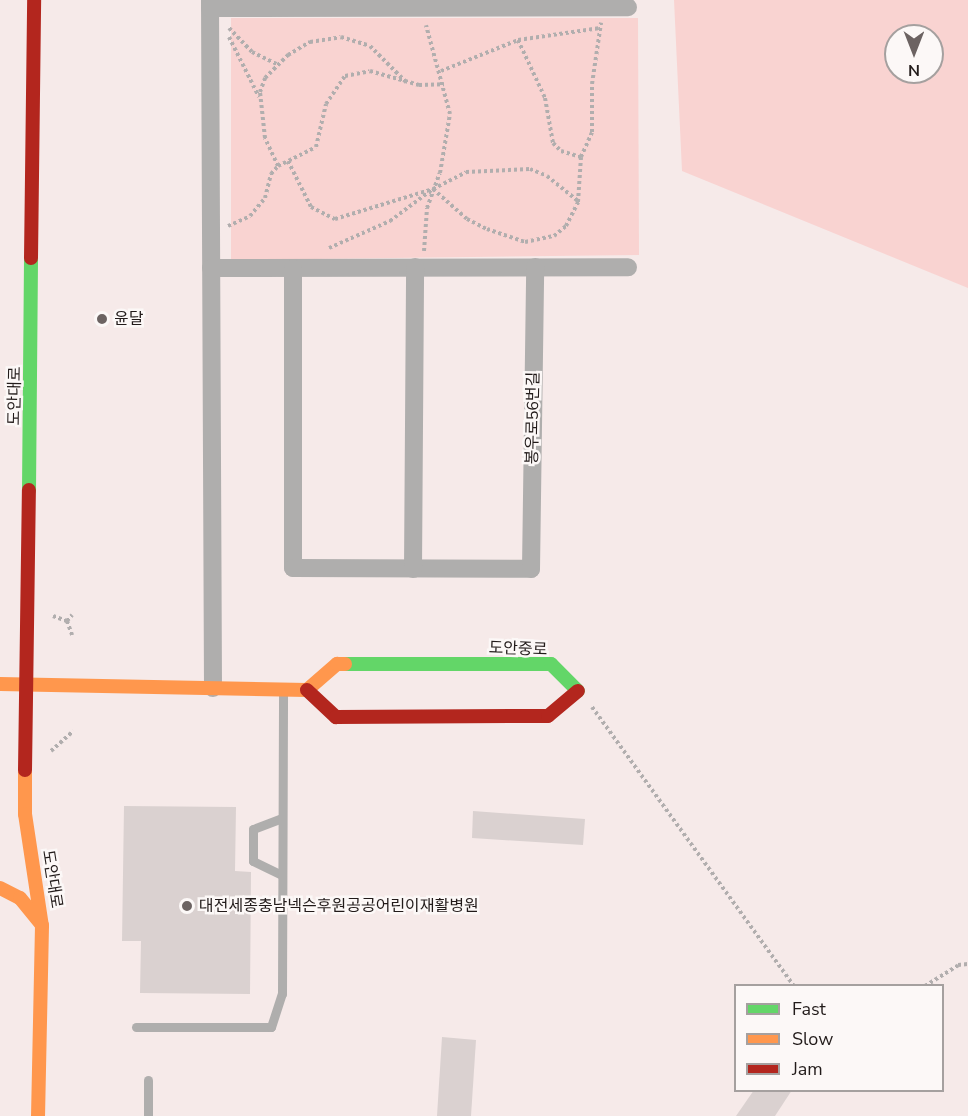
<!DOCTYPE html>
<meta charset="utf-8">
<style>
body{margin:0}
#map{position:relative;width:968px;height:1116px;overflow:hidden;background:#f6eae9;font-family:"Nunito Sans","Noto Sans KR",sans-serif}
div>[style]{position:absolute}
.green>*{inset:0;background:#f9d3d1}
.building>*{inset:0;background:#dad1d0}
.path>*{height:4px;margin-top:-2px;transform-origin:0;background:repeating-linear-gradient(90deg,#b1aeae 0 3px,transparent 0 6px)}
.lane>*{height:9px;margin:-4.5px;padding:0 4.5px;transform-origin:4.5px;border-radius:4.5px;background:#afaead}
.street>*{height:18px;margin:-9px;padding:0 9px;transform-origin:9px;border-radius:9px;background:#afaead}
.fast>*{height:14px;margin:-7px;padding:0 7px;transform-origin:7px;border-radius:7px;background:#63d668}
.slow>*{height:14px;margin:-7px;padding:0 7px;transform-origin:7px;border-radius:7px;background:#ff974d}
.jam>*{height:14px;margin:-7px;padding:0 7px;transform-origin:7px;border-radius:7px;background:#b3261e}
.dots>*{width:16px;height:16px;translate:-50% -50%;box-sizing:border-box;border:3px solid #fcf8f7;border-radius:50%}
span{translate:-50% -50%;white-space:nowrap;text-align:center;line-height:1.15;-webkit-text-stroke:5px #fcf8f7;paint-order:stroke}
.poi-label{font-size:16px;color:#221b1a}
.left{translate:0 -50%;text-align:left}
.street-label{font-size:16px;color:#221b1a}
.legend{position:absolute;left:734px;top:984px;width:210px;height:108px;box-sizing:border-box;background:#fcf8f7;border:2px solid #a5a09f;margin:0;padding:8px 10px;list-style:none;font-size:18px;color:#221b1a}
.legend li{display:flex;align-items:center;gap:12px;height:30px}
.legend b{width:30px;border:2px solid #a5a09f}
.north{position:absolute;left:884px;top:24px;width:60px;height:60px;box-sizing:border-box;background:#fcf8f7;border:2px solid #a5a09f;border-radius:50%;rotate:180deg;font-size:16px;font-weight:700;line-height:24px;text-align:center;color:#221b1a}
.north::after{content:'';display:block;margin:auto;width:21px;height:27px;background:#6c6362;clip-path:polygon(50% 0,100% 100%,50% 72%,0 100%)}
</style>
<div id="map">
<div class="green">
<i style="clip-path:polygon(evenodd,674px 0,968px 0,968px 288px,682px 171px,674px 0,896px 36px,932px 36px,932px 72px,896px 72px,896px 36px)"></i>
<i style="clip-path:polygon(231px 18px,638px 18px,639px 255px,231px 260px)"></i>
</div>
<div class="building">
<i style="clip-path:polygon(124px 806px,236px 807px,235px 871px,251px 872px,250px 994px,140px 993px,141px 941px,122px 941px)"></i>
<i style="clip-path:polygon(473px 811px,585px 819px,583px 845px,472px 838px)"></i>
<i style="clip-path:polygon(442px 1037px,476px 1040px,471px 1116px,437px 1116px)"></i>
<i style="clip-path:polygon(754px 1090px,792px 1090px,775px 1116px,736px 1116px)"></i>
</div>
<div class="path">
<i style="left:229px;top:28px;width:33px;rotate:46deg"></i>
<i style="left:252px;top:52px;width:28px;rotate:26deg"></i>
<i style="left:229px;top:37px;width:67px;rotate:63.4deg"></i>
<i style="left:518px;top:40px;width:64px;rotate:65deg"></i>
<i style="left:545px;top:98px;width:46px;rotate:79.9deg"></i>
<i style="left:553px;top:143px;width:11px;rotate:45deg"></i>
<i style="left:561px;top:151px;width:21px;rotate:17deg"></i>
<i style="left:441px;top:71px;width:83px;rotate:-21.9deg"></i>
<i style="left:518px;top:40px;width:83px;rotate:-8.3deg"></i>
<i style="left:288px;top:161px;width:51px;rotate:63.4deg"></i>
<i style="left:311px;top:207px;width:27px;rotate:27deg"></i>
<i style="left:335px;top:219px;width:102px;rotate:-17deg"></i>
<i style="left:433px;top:189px;width:45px;rotate:41.4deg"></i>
<i style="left:467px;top:219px;width:22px;rotate:27deg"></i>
<i style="left:487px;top:229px;width:40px;rotate:18.9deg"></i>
<i style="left:525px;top:242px;width:30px;rotate:-12deg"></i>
<i style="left:554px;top:236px;width:16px;rotate:-40deg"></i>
<i style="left:566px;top:226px;width:27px;rotate:-63deg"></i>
<i style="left:578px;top:202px;width:45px;rotate:-86.2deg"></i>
<i style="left:581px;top:157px;width:27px;rotate:-66deg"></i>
<i style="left:592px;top:132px;width:48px;rotate:-90deg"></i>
<i style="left:592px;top:84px;width:62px;rotate:-81.6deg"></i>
<i style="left:278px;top:166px;width:31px;rotate:-115deg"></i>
<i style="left:265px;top:138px;width:46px;rotate:-96.2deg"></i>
<i style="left:260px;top:92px;width:15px;rotate:-70deg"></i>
<i style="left:265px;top:78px;width:33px;rotate:-45deg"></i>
<i style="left:288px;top:55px;width:26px;rotate:-31deg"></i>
<i style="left:310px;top:42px;width:31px;rotate:-9deg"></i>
<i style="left:341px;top:37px;width:30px;rotate:17deg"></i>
<i style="left:370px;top:46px;width:52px;rotate:45deg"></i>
<i style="left:228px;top:226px;width:24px;rotate:-24deg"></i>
<i style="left:250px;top:216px;width:23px;rotate:-50deg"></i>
<i style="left:265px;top:198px;width:25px;rotate:-76deg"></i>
<i style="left:271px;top:174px;width:11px;rotate:-49deg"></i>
<i style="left:278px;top:166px;width:42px;rotate:-26.6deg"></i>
<i style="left:316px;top:147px;width:44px;rotate:-76.9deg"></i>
<i style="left:326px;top:104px;width:34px;rotate:-56deg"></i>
<i style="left:345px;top:76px;width:25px;rotate:-11deg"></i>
<i style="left:370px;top:71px;width:51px;rotate:15.9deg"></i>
<i style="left:419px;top:85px;width:25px;rotate:-2deg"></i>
<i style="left:329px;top:248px;width:67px;rotate:-23.9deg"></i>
<i style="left:390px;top:221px;width:54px;rotate:-36.7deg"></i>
<i style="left:433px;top:189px;width:37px;rotate:-27deg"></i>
<i style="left:466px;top:172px;width:64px;rotate:-2.7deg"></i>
<i style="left:530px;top:169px;width:18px;rotate:22deg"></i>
<i style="left:547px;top:176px;width:40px;rotate:39deg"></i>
<i style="left:424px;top:251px;width:43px;rotate:-86deg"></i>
<i style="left:427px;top:208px;width:37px;rotate:-70deg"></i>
<i style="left:440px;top:173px;width:60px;rotate:-80.4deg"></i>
<i style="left:450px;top:114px;width:92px;rotate:-105.1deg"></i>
<i style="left:53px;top:616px;width:15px;rotate:20deg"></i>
<i style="left:67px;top:621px;width:15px;rotate:70deg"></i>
<i style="left:67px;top:621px;width:8px;rotate:-50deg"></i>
<i style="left:592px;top:707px;width:344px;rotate:54.1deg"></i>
<i style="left:51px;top:751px;width:30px;rotate:-42deg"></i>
<i style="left:925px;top:986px;width:39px;rotate:-32deg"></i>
<i style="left:958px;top:965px;width:10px;rotate:-6deg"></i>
</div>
<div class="lane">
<i style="left:282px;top:818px;width:31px;rotate:159deg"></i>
<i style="left:253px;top:829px;width:32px;rotate:90deg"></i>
<i style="left:253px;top:861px;width:32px;rotate:26deg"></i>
<i style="left:136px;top:1027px;width:135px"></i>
<i style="left:271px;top:1027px;width:35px;rotate:-72deg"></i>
<i style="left:282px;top:994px;width:303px;rotate:-89.8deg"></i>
<i style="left:148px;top:1080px;width:36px;rotate:90deg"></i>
</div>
<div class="street">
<i style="left:210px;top:0;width:688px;rotate:89.75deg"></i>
<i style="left:210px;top:8px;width:418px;rotate:-0.1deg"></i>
<i style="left:211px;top:268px;width:417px;rotate:-0.1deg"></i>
<i style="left:293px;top:268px;width:300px;rotate:90deg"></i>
<i style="left:293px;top:568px;width:238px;rotate:0.2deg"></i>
<i style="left:531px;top:569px;width:302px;rotate:-89.2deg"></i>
<i style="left:413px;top:569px;width:302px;rotate:-89.6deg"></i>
</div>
<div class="fast">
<i style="left:29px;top:490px;width:232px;rotate:-89.5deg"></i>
<i style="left:345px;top:664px;width:206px"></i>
<i style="left:551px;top:664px;width:38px;rotate:45deg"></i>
</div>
<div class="slow">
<i style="left:0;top:684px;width:307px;rotate:1.1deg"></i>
<i style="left:307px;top:690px;width:40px;rotate:-41deg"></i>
<i style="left:337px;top:664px;width:8px"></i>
<i style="left:25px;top:770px;width:44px;rotate:90deg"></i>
<i style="left:25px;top:814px;width:113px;rotate:81.4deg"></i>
<i style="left:42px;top:926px;width:190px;rotate:91.2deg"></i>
<i style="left:0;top:888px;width:22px;rotate:27deg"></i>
<i style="left:20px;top:898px;width:35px;rotate:51deg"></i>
</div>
<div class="jam">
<i style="left:31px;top:258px;width:258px;rotate:-89.3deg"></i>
<i style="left:307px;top:690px;width:40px;rotate:43deg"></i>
<i style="left:336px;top:717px;width:212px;rotate:-0.3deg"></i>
<i style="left:548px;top:716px;width:39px;rotate:-40deg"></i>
<i style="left:25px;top:770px;width:280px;rotate:-89.2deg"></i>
</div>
<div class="dots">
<i style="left:102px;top:319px;background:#6c6362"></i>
<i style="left:187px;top:906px;background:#6c6362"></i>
</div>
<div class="poi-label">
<span class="left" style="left:114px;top:319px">윤달</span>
<span class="left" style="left:199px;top:906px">대전세종충남넥슨후원공공어린이재활병원</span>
</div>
<div class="street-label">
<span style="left:15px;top:396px;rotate:-89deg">도안대로</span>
<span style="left:533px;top:418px;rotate:-89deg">봉우로56번길</span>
<span style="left:518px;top:649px;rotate:2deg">도안중로</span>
<span style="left:52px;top:879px;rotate:81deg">도안대로</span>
</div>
<ul class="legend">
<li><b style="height:8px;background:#63d668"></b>Fast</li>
<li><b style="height:8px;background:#ff974d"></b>Slow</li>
<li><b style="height:8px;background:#b3261e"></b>Jam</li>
</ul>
<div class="north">N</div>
</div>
